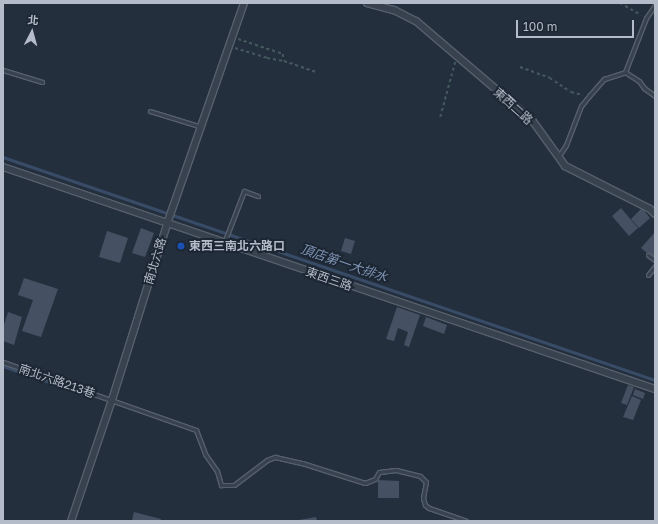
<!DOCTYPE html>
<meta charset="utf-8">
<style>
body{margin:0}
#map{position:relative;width:658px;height:524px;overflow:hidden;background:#242f3e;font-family:"Golos Text","Noto Sans TC",sans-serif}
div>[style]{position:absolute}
.stream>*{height:2.5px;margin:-1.25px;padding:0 1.25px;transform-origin:1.25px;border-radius:1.25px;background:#394c67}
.building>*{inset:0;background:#455162}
.path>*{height:1.5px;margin-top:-0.75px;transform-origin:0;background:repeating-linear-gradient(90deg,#44595c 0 3px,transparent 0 6px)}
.roads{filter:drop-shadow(1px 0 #565f6c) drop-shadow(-1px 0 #565f6c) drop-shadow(0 1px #565f6c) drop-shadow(0 -1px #565f6c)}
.lane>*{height:3px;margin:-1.5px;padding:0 1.5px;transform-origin:1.5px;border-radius:1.5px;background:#38414e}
.street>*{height:6px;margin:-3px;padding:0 3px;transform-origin:3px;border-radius:3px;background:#38414e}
.dots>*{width:11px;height:11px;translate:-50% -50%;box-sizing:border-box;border:2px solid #1d2633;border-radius:50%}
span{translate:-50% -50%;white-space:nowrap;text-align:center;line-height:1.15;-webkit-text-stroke:4px #1d2633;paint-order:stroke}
.street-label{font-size:12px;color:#b4bcc9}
.poi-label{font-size:12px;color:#b4bcc9;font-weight:700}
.left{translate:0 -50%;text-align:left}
.water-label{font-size:13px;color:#7c92b1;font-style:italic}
.frame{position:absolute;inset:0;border:4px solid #b4bcc9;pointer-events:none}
.north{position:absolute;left:12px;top:12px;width:40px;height:40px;-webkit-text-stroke:3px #1d2633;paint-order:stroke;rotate:6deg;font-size:11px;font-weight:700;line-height:16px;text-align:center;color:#b4bcc9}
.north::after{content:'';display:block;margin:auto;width:14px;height:18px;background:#b4bcc9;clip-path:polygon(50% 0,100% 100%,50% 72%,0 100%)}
.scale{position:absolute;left:516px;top:20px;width:118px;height:18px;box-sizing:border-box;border:2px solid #b4bcc9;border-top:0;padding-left:5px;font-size:12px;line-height:14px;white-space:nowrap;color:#b4bcc9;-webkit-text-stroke:3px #1d2633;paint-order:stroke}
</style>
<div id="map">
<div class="stream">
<i style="left:3px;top:157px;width:689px;rotate:18.88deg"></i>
<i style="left:3px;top:366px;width:92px;rotate:19deg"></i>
</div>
<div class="building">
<i style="clip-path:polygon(621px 208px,638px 228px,629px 236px,612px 216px)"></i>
<i style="clip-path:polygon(642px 208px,650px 218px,639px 228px,631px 219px)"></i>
<i style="clip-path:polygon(141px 228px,154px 233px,145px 257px,132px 253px)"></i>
<i style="clip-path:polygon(107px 231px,128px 238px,120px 263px,99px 257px)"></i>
<i style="clip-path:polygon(655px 232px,655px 258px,654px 259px,641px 248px)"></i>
<i style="clip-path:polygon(345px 238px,355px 241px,351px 254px,341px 251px)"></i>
<i style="clip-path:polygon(24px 278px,58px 289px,41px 337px,22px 331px,33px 300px,18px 295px)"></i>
<i style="clip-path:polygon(397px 307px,420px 315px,409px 347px,404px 345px,408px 332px,398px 328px,394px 341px,386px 339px)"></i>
<i style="clip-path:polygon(8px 312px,22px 317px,14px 345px,3px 341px,3px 328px)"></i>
<i style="clip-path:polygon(426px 317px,447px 325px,444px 334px,423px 326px)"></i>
<i style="clip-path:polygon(628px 385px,634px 387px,627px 405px,621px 403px)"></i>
<i style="clip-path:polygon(635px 389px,645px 393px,643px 399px,633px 395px)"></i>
<i style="clip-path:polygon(632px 396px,641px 400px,633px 420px,623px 417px)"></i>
<i style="clip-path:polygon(378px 480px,399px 481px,399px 498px,378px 498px)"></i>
<i style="clip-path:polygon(134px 512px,161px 519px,160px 521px,132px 520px)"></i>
<i style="clip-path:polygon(316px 517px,317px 521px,299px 521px,299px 520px)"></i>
</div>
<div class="path">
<i style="left:620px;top:3px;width:24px;rotate:30deg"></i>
<i style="left:238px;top:39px;width:47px;rotate:18.4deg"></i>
<i style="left:283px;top:54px;width:7px;rotate:82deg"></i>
<i style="left:235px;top:48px;width:34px;rotate:17deg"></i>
<i style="left:267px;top:58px;width:17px;rotate:10deg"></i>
<i style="left:284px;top:61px;width:34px;rotate:19deg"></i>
<i style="left:520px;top:67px;width:32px;rotate:20deg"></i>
<i style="left:550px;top:78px;width:25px;rotate:34deg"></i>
<i style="left:571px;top:92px;width:12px;rotate:14deg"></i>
<i style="left:440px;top:117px;width:57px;rotate:-74.7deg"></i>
</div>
<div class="roads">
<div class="lane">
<i style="left:3px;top:70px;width:41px;rotate:17.1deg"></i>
<i style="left:625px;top:72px;width:17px;rotate:33deg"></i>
<i style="left:639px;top:81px;width:9px;rotate:54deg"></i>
<i style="left:644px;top:88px;width:14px;rotate:36deg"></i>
<i style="left:150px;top:111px;width:54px;rotate:17.1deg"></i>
<i style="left:558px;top:157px;width:14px;rotate:-56deg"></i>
<i style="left:566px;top:145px;width:42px;rotate:-69deg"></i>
<i style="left:581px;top:106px;width:13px;rotate:-51deg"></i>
<i style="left:589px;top:96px;width:23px;rotate:-49deg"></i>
<i style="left:604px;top:79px;width:22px;rotate:-18deg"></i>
<i style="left:625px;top:72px;width:58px;rotate:-68.7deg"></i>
<i style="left:646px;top:18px;width:16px;rotate:-55deg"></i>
<i style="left:224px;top:243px;width:56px;rotate:-69deg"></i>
<i style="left:244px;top:191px;width:15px;rotate:20deg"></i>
<i style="left:648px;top:255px;width:9px;rotate:36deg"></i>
<i style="left:648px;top:275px;width:11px;rotate:-52deg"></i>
<i style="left:3px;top:362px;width:205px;rotate:19.4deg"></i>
<i style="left:196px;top:430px;width:26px;rotate:69deg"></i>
<i style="left:205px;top:454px;width:21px;rotate:55deg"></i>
<i style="left:217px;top:471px;width:15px;rotate:74deg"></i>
<i style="left:221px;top:485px;width:13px"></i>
<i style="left:234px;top:485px;width:41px;rotate:-37.1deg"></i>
<i style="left:267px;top:460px;width:9px;rotate:-21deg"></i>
<i style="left:275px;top:457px;width:28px;rotate:13deg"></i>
<i style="left:302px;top:463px;width:66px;rotate:17.6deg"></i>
<i style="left:365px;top:483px;width:11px;rotate:-22deg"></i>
<i style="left:375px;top:479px;width:8px;rotate:-60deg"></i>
<i style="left:379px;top:472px;width:17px;rotate:-7deg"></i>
<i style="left:396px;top:470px;width:25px;rotate:14deg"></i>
<i style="left:420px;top:476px;width:8px;rotate:45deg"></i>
<i style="left:426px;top:482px;width:16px;rotate:101deg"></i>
<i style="left:423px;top:498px;width:7px;rotate:74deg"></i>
<i style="left:425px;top:505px;width:5px;rotate:37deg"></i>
<i style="left:429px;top:508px;width:39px;rotate:19deg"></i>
</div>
<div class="street">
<i style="left:367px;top:3px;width:28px;rotate:15deg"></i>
<i style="left:394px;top:10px;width:25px;rotate:27deg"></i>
<i style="left:416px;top:21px;width:153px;rotate:40.5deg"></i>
<i style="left:532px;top:120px;width:57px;rotate:54.3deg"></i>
<i style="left:565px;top:166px;width:95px;rotate:26.8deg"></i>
<i style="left:650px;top:209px;width:7px;rotate:45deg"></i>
<i style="left:3px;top:167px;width:689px;rotate:18.8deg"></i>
<i style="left:71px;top:521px;width:128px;rotate:-71.3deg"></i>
<i style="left:112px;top:400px;width:184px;rotate:-72.6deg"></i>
<i style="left:167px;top:224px;width:234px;rotate:-70.8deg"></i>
</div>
</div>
<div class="dots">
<i style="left:181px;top:246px;background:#1a4fb4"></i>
</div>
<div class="street-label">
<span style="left:513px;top:106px;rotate:42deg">東西二路</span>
<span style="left:155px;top:261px;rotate:-73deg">南北六路</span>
<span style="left:329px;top:279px;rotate:19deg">東西三路</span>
<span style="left:57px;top:381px;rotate:19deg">南北六路213巷</span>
</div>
<div class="poi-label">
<span class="left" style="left:189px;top:246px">東西三南北六路口</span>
</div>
<div class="water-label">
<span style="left:344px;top:263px;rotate:19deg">頂店第一大排水</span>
</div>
<div class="frame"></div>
<div class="north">北</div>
<div class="scale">100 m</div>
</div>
